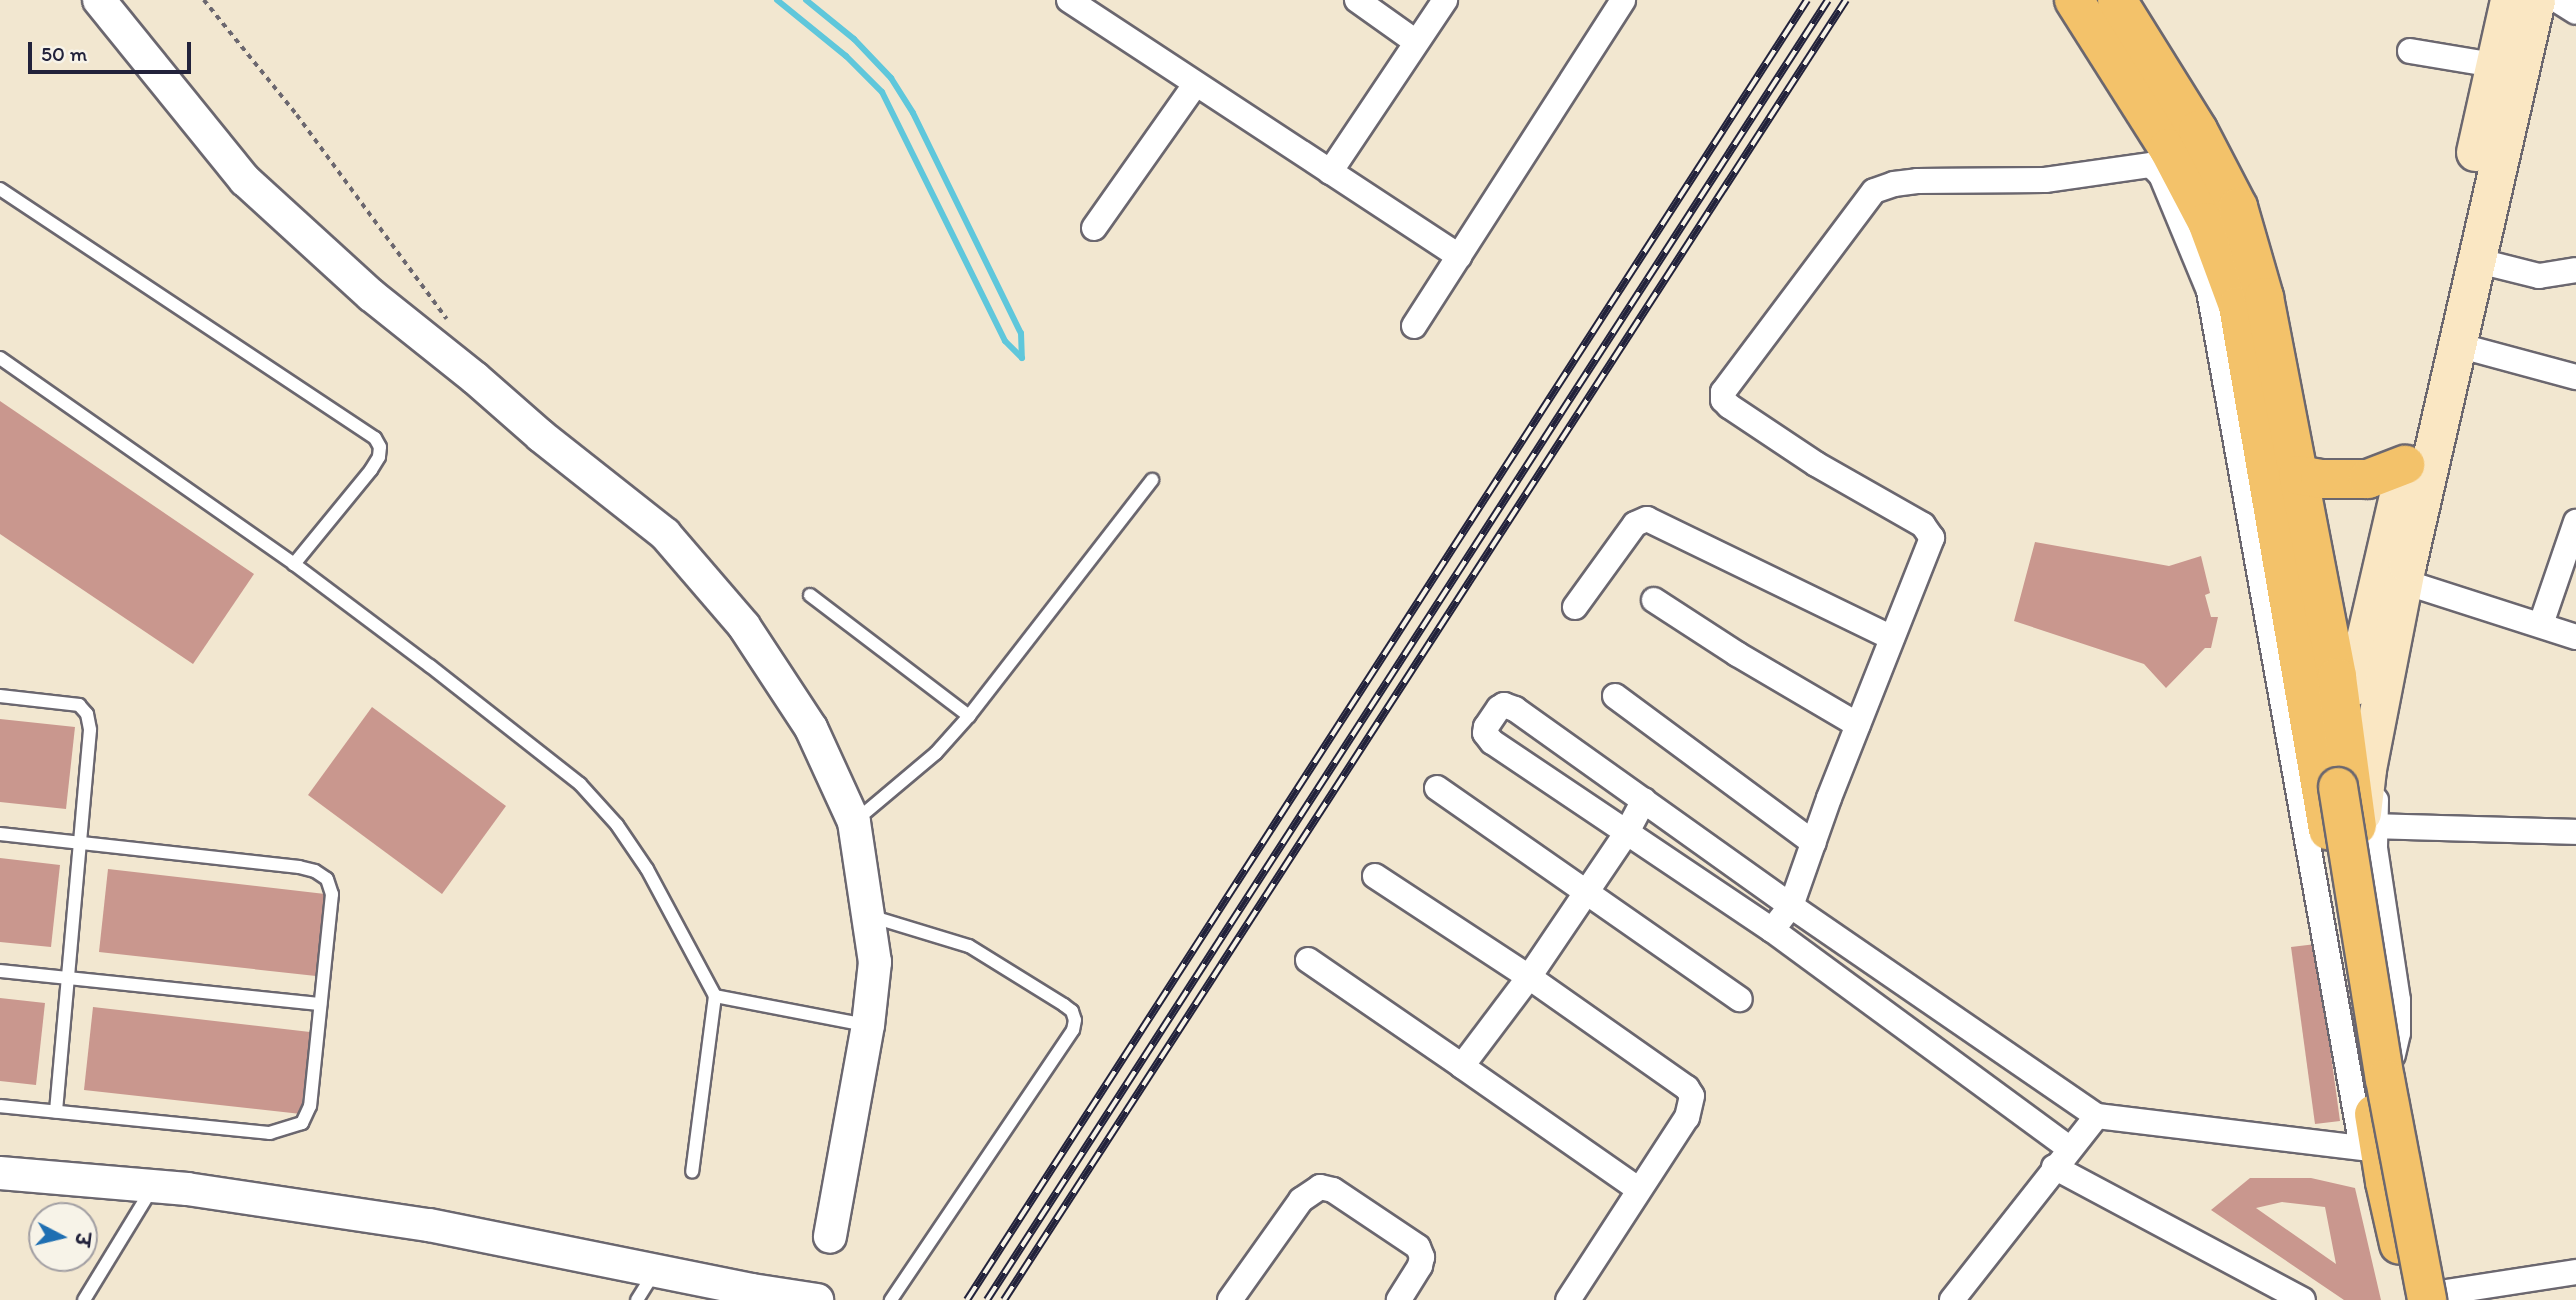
<!DOCTYPE html>
<meta charset="utf-8">
<style>
body{margin:0}
#map{position:relative;width:2576px;height:1300px;overflow:hidden;background:#f2e7d0;font-family:Itim,"Playpen Sans Deva",sans-serif}
div>[style]{position:absolute}
.stream>*{height:6px;margin:-3px;padding:0 3px;transform-origin:3px;border-radius:3px;background:#5fc7db}
.building>*{inset:0;background:#c9978e}
.path>*{height:3.5px;margin-top:-1.75px;transform-origin:0;background:repeating-linear-gradient(90deg,#6b676f 0 5px,transparent 0 10px)}
.roads{filter:drop-shadow(2px 0 #6b676f) drop-shadow(-2px 0 #6b676f) drop-shadow(0 2px #6b676f) drop-shadow(0 -2px #6b676f)}
.service>*{height:12px;margin:-6px;padding:0 6px;transform-origin:6px;border-radius:6px;background:#fff}
.minor>*{height:24px;margin:-12px;padding:0 12px;transform-origin:12px;border-radius:12px;background:#fff}
.tertiary>*{height:32px;margin:-16px;padding:0 16px;transform-origin:16px;border-radius:16px;background:#fff}
.secondary>*{height:37px;margin:-18.5px;padding:0 18.5px;transform-origin:18.5px;border-radius:18.5px;background:#fae7c3}
.trunk>*{height:38px;margin:-19px;padding:0 19px;transform-origin:19px;border-radius:19px;background:#f3c26a}
.rail>*{height:8px;margin-top:-4px;transform-origin:0;background:repeating-linear-gradient(90deg,#f7f3e8 0 16px,#22223b 0 32px);box-sizing:border-box;border-block:2px solid #22223b}
.bridges{filter:drop-shadow(2px 0 #6b676f) drop-shadow(-2px 0 #6b676f) drop-shadow(0 2px #6b676f) drop-shadow(0 -2px #6b676f)}
.primary-bridge>*{height:38px;margin:-19px;padding:0 19px;transform-origin:19px;border-radius:19px;background:#f3c26a}
span{translate:-50% -50%;white-space:nowrap;text-align:center;line-height:1.15;-webkit-text-stroke:5px #f7f3e8;paint-order:stroke}
.north{position:absolute;left:28px;top:1202px;width:70px;height:70px;box-sizing:border-box;background:#f7f3e8;border:2px solid #a29fa3;border-radius:50%;rotate:97deg;font-size:19px;font-weight:700;line-height:28px;text-align:center;color:#22223b}
.north::after{content:'';display:block;margin:auto;width:24px;height:32px;background:#1f6fb2;clip-path:polygon(50% 0,100% 100%,50% 72%,0 100%)}
.scale{position:absolute;left:28px;top:42px;width:163px;height:32px;box-sizing:border-box;border:4px solid #22223b;border-top:0;padding-left:9px;font-size:21px;line-height:24px;white-space:nowrap;color:#22223b;-webkit-text-stroke:5px #f7f3e8;paint-order:stroke}
</style>
<div id="map">
<div class="stream">
<i style="left:777px;top:0;width:89px;rotate:39.1deg"></i>
<i style="left:846px;top:56px;width:51px;rotate:45deg"></i>
<i style="left:882px;top:92px;width:278px;rotate:63.7deg"></i>
<i style="left:1005px;top:341px;width:24px;rotate:45deg"></i>
<i style="left:806px;top:0;width:62px;rotate:39.1deg"></i>
<i style="left:854px;top:39px;width:54px;rotate:46.5deg"></i>
<i style="left:891px;top:78px;width:41px;rotate:57.8deg"></i>
<i style="left:913px;top:113px;width:245px;rotate:63.9deg"></i>
<i style="left:1021px;top:333px;width:25px;rotate:88deg"></i>
</div>
<div class="building">
<i style="clip-path:polygon(0 401px,254px 574px,193px 664px,0 534px)"></i>
<i style="clip-path:polygon(2035px 542px,2169px 566px,2201px 556px,2210px 593px,2205px 595px,2211px 617px,2218px 617px,2211px 648px,2205px 648px,2166px 688px,2144px 664px,2014px 621px)"></i>
<i style="clip-path:polygon(372px 707px,506px 806px,442px 894px,308px 795px)"></i>
<i style="clip-path:polygon(0 719px,75px 727px,66px 809px,0 802px)"></i>
<i style="clip-path:polygon(0 858px,60px 865px,51px 947px,0 942px)"></i>
<i style="clip-path:polygon(108px 869px,325px 894px,316px 976px,99px 952px)"></i>
<i style="clip-path:polygon(2316px 944px,2340px 1121px,2315px 1124px,2291px 947px)"></i>
<i style="clip-path:polygon(0 998px,45px 1003px,36px 1085px,0 1081px)"></i>
<i style="clip-path:polygon(93px 1007px,310px 1032px,301px 1114px,84px 1090px)"></i>
<i style="clip-path:polygon(evenodd,2250px 1178px,2311px 1178px,2355px 1188px,2381px 1300px,2344px 1300px,2211px 1210px,2250px 1178px,2282px 1202px,2325px 1207px,2336px 1264px,2256px 1208px,2282px 1202px)"></i>
</div>
<div class="path">
<i style="left:204px;top:0;width:148px;rotate:51deg"></i>
<i style="left:297px;top:115px;width:253px;rotate:53.7deg"></i>
</div>
<div class="roads">
<div class="service">
<i style="left:0;top:189px;width:450px;rotate:33.6deg"></i>
<i style="left:375px;top:438px;width:10px;rotate:61deg"></i>
<i style="left:380px;top:447px;width:10px;rotate:96deg"></i>
<i style="left:379px;top:457px;width:15px;rotate:122deg"></i>
<i style="left:371px;top:470px;width:122px;rotate:129.3deg"></i>
<i style="left:0;top:358px;width:359px;rotate:35deg"></i>
<i style="left:294px;top:564px;width:170px;rotate:36.9deg"></i>
<i style="left:430px;top:666px;width:191px;rotate:38.2deg"></i>
<i style="left:580px;top:784px;width:55px;rotate:47.9deg"></i>
<i style="left:617px;top:825px;width:53px;rotate:55.7deg"></i>
<i style="left:647px;top:869px;width:144px;rotate:61.8deg"></i>
<i style="left:715px;top:996px;width:177px;rotate:97.4deg"></i>
<i style="left:810px;top:595px;width:200px;rotate:37.3deg"></i>
<i style="left:0;top:696px;width:80px;rotate:6.5deg"></i>
<i style="left:79px;top:705px;width:12px;rotate:48deg"></i>
<i style="left:87px;top:714px;width:16px;rotate:79deg"></i>
<i style="left:90px;top:730px;width:383px;rotate:95.1deg"></i>
<i style="left:854px;top:822px;width:107px;rotate:-40.1deg"></i>
<i style="left:936px;top:753px;width:50px;rotate:-48.3deg"></i>
<i style="left:969px;top:716px;width:299px;rotate:-52.2deg"></i>
<i style="left:0;top:834px;width:301px;rotate:6.3deg"></i>
<i style="left:299px;top:867px;width:16px;rotate:14deg"></i>
<i style="left:315px;top:871px;width:14px;rotate:34deg"></i>
<i style="left:327px;top:879px;width:16px;rotate:72deg"></i>
<i style="left:332px;top:894px;width:213px;rotate:95.9deg"></i>
<i style="left:310px;top:1106px;width:19px;rotate:115deg"></i>
<i style="left:302px;top:1123px;width:34px;rotate:163deg"></i>
<i style="left:270px;top:1133px;width:271px;rotate:-174.3deg"></i>
<i style="left:870px;top:916px;width:103px;rotate:16.9deg"></i>
<i style="left:969px;top:946px;width:112px;rotate:31.8deg"></i>
<i style="left:1064px;top:1005px;width:10px;rotate:37deg"></i>
<i style="left:1072px;top:1011px;width:9px;rotate:72deg"></i>
<i style="left:1075px;top:1020px;width:10px;rotate:101deg"></i>
<i style="left:1073px;top:1030px;width:326px;rotate:124deg"></i>
<i style="left:0;top:971px;width:322px;rotate:5.9deg"></i>
<i style="left:715px;top:996px;width:154px;rotate:10.9deg"></i>
<i style="left:84px;top:1300px;width:132px;rotate:-58.6deg"></i>
<i style="left:637px;top:1300px;width:34px;rotate:-58deg"></i>
</div>
<div class="minor">
<i style="left:1069px;top:0;width:467px;rotate:33.3deg"></i>
<i style="left:1357px;top:0;width:72px;rotate:35.4deg"></i>
<i style="left:2557px;top:0;width:22px;rotate:32deg"></i>
<i style="left:2410px;top:51px;width:85px;rotate:9.5deg"></i>
<i style="left:1330px;top:172px;width:207px;rotate:-56.2deg"></i>
<i style="left:1094px;top:228px;width:175px;rotate:-54.8deg"></i>
<i style="left:2487px;top:263px;width:54px;rotate:14deg"></i>
<i style="left:2539px;top:276px;width:37px;rotate:-9deg"></i>
<i style="left:1414px;top:326px;width:387px;rotate:-57.3deg"></i>
<i style="left:2472px;top:349px;width:108px;rotate:15.1deg"></i>
<i style="left:2414px;top:585px;width:170px;rotate:17.8deg"></i>
<i style="left:1654px;top:600px;width:99px;rotate:33deg"></i>
<i style="left:1737px;top:654px;width:140px;rotate:30.4deg"></i>
<i style="left:1575px;top:607px;width:102px;rotate:-54.1deg"></i>
<i style="left:1635px;top:524px;width:13px;rotate:-23deg"></i>
<i style="left:1647px;top:519px;width:272px;rotate:25.9deg"></i>
<i style="left:2541px;top:624px;width:108px;rotate:-71.1deg"></i>
<i style="left:1615px;top:696px;width:247px;rotate:36.5deg"></i>
<i style="left:1437px;top:788px;width:369px;rotate:34.9deg"></i>
<i style="left:2376px;top:800px;width:48px;rotate:91.2deg"></i>
<i style="left:2375px;top:848px;width:154px;rotate:81.4deg"></i>
<i style="left:2398px;top:1000px;width:33px;rotate:90deg"></i>
<i style="left:2398px;top:1033px;width:23px;rotate:103deg"></i>
<i style="left:2374px;top:826px;width:202px;rotate:1.7deg"></i>
<i style="left:1375px;top:876px;width:184px;rotate:33.3deg"></i>
<i style="left:1529px;top:977px;width:193px;rotate:35.1deg"></i>
<i style="left:1687px;top:1088px;width:9px;rotate:58deg"></i>
<i style="left:1692px;top:1096px;width:22px;rotate:103deg"></i>
<i style="left:1687px;top:1117px;width:218px;rotate:123deg"></i>
<i style="left:1772px;top:930px;width:31px;rotate:-52deg"></i>
<i style="left:1791px;top:906px;width:114px;rotate:-70.6deg"></i>
<i style="left:1829px;top:798px;width:280px;rotate:-68.4deg"></i>
<i style="left:1932px;top:538px;width:16px;rotate:-125deg"></i>
<i style="left:1923px;top:525px;width:123px;rotate:-150.3deg"></i>
<i style="left:1816px;top:464px;width:105px;rotate:-146.3deg"></i>
<i style="left:1729px;top:406px;width:8px;rotate:-135deg"></i>
<i style="left:1723px;top:400px;width:8px;rotate:-90deg"></i>
<i style="left:1723px;top:392px;width:251px;rotate:-53.1deg"></i>
<i style="left:1874px;top:191px;width:21px;rotate:-19deg"></i>
<i style="left:1894px;top:184px;width:23px;rotate:-7deg"></i>
<i style="left:1917px;top:181px;width:128px;rotate:-0.4deg"></i>
<i style="left:2045px;top:180px;width:107px;rotate:-8.1deg"></i>
<i style="left:2151px;top:165px;width:14px;rotate:45deg"></i>
<i style="left:2161px;top:175px;width:126px;rotate:67.5deg"></i>
<i style="left:2209px;top:291px;width:864px;rotate:79.87deg"></i>
<i style="left:1308px;top:960px;width:187px;rotate:34.5deg"></i>
<i style="left:2069px;top:1148px;width:368px;rotate:-143.7deg"></i>
<i style="left:1772px;top:930px;width:337px;rotate:-146.1deg"></i>
<i style="left:1492px;top:742px;width:11px;rotate:-128deg"></i>
<i style="left:1485px;top:733px;width:6px;rotate:-81deg"></i>
<i style="left:1486px;top:727px;width:23px;rotate:-56deg"></i>
<i style="left:1499px;top:708px;width:6px;rotate:-31deg"></i>
<i style="left:1504px;top:705px;width:12px;rotate:20deg"></i>
<i style="left:1515px;top:709px;width:339px;rotate:35.5deg"></i>
<i style="left:1791px;top:906px;width:371px;rotate:34.5deg"></i>
<i style="left:2054px;top:1167px;width:282px;rotate:28.1deg"></i>
<i style="left:1638px;top:1189px;width:215px;rotate:-145.1deg"></i>
<i style="left:1462px;top:1066px;width:111px;rotate:-53deg"></i>
<i style="left:1529px;top:977px;width:175px;rotate:-55.9deg"></i>
<i style="left:1627px;top:832px;width:36px;rotate:-62deg"></i>
<i style="left:2440px;top:1293px;width:138px;rotate:-8.8deg"></i>
<i style="left:1230px;top:1300px;width:123px;rotate:-54.6deg"></i>
<i style="left:1301px;top:1200px;width:23px;rotate:-34deg"></i>
<i style="left:1320px;top:1187px;width:13px;rotate:13deg"></i>
<i style="left:1333px;top:1190px;width:102px;rotate:33.8deg"></i>
<i style="left:1418px;top:1247px;width:11px;rotate:68deg"></i>
<i style="left:1422px;top:1257px;width:9px;rotate:103deg"></i>
<i style="left:1420px;top:1266px;width:40px;rotate:122deg"></i>
<i style="left:1952px;top:1300px;width:234px;rotate:-51.8deg"></i>
<i style="left:2097px;top:1116px;width:282px;rotate:6.9deg"></i>
</div>
<div class="tertiary">
<i style="left:99px;top:0;width:232px;rotate:51deg"></i>
<i style="left:245px;top:180px;width:171px;rotate:42.4deg"></i>
<i style="left:371px;top:295px;width:133px;rotate:38.6deg"></i>
<i style="left:475px;top:378px;width:88px;rotate:41.3deg"></i>
<i style="left:541px;top:436px;width:158px;rotate:38.3deg"></i>
<i style="left:665px;top:534px;width:121px;rotate:49.3deg"></i>
<i style="left:744px;top:626px;width:122px;rotate:56.7deg"></i>
<i style="left:811px;top:728px;width:103px;rotate:65.4deg"></i>
<i style="left:854px;top:822px;width:142px;rotate:81.5deg"></i>
<i style="left:875px;top:962px;width:63px;rotate:96.3deg"></i>
<i style="left:868px;top:1025px;width:215px;rotate:100.2deg"></i>
<i style="left:0;top:1173px;width:188px;rotate:4.9deg"></i>
<i style="left:187px;top:1189px;width:245px;rotate:8.5deg"></i>
<i style="left:429px;top:1225px;width:329px;rotate:11.4deg"></i>
<i style="left:752px;top:1290px;width:66px;rotate:8.7deg"></i>
</div>
<div class="secondary">
<i style="left:2475px;top:152px;width:156px;rotate:-77.4deg"></i>
<i style="left:2354px;top:686px;width:195px;rotate:-77deg"></i>
<i style="left:2362px;top:813px;width:44px;rotate:-83.5deg"></i>
<i style="left:2367px;top:769px;width:209px;rotate:-79deg"></i>
<i style="left:2407px;top:564px;width:579px;rotate:-77.12deg"></i>
</div>
<div class="trunk">
<i style="left:2074px;top:0;width:175px;rotate:57.6deg"></i>
<i style="left:2168px;top:148px;width:84px;rotate:62.2deg"></i>
<i style="left:2207px;top:222px;width:90px;rotate:69.7deg"></i>
<i style="left:2238px;top:306px;width:532px;rotate:80.25deg"></i>
<i style="left:2117px;top:0;width:153px;rotate:58.1deg"></i>
<i style="left:2198px;top:130px;width:87px;rotate:62.5deg"></i>
<i style="left:2238px;top:207px;width:94px;rotate:73.9deg"></i>
<i style="left:2264px;top:297px;width:387px;rotate:79.1deg"></i>
<i style="left:2337px;top:677px;width:150px;rotate:82.4deg"></i>
<i style="left:2298px;top:475px;width:22px;rotate:10deg"></i>
<i style="left:2320px;top:479px;width:48px"></i>
<i style="left:2368px;top:479px;width:40px;rotate:-21deg"></i>
<i style="left:2374px;top:1114px;width:69px;rotate:80.8deg"></i>
<i style="left:2385px;top:1182px;width:64px;rotate:77.3deg"></i>
</div>
</div>
<div class="rail">
<i style="left:967px;top:1300px;width:1548px;rotate:-57.13deg"></i>
<i style="left:987px;top:1300px;width:1548px;rotate:-57.1deg"></i>
<i style="left:1004px;top:1300px;width:1549px;rotate:-57.07deg"></i>
</div>
<div class="bridges">
<div class="primary-bridge">
<i style="left:2338px;top:787px;width:296px;rotate:80.9deg"></i>
<i style="left:2385px;top:1079px;width:225px;rotate:79.2deg"></i>
</div>
</div>
<div class="north">उ</div>
<div class="scale">50 m</div>
</div>
